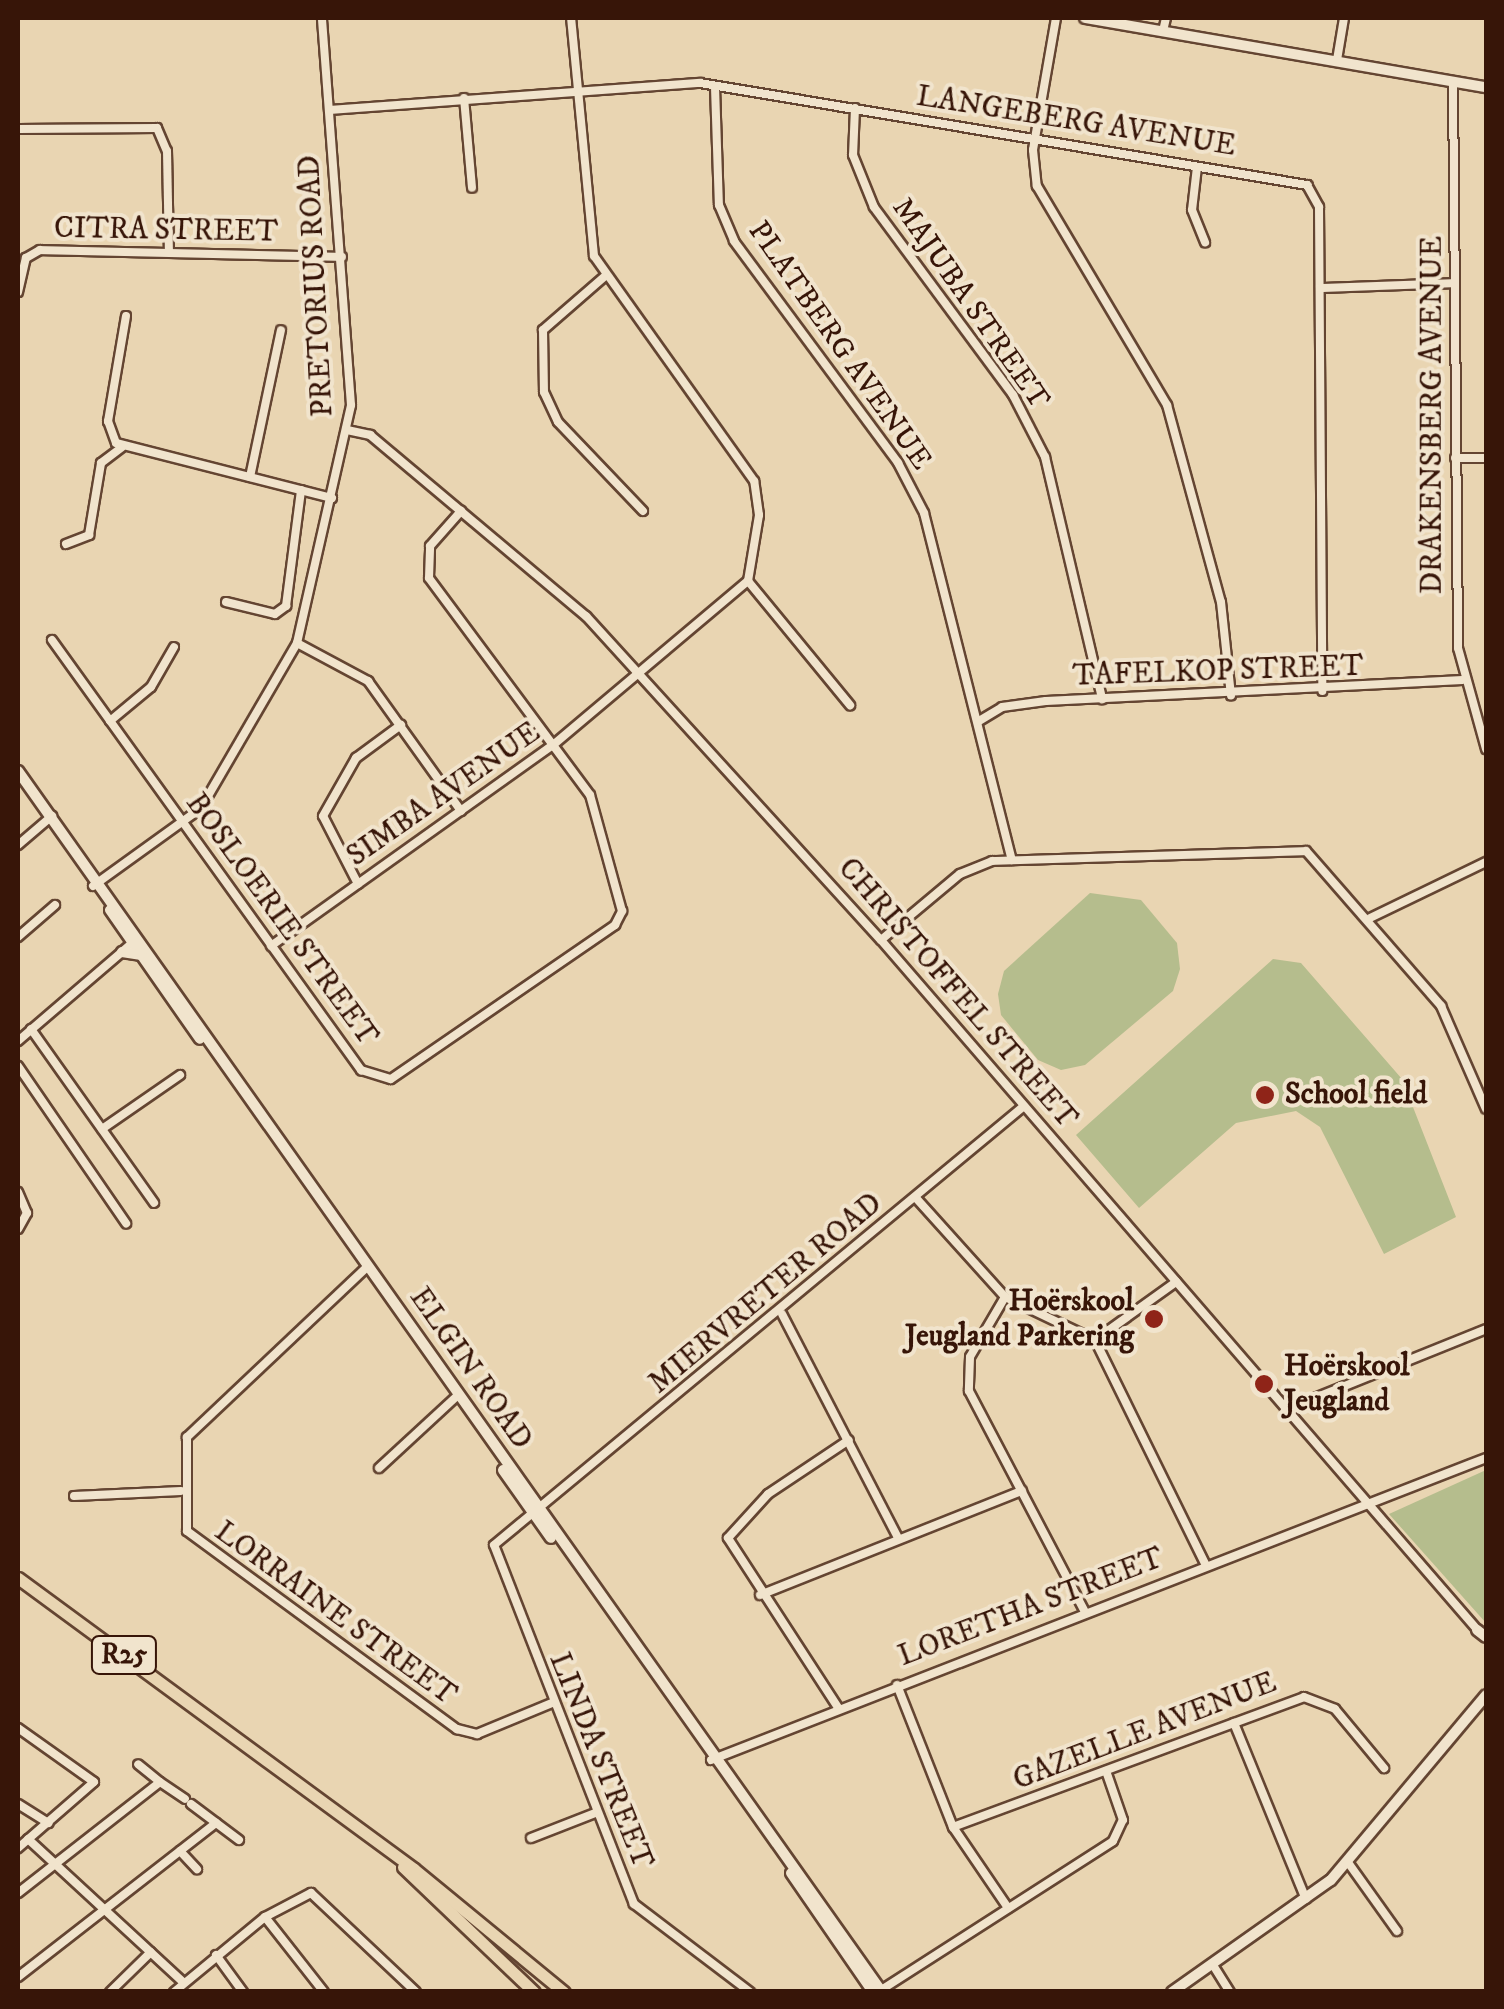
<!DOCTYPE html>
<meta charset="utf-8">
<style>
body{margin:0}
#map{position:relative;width:1504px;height:2009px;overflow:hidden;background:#e9d5b2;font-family:"IM FELL DW Pica",serif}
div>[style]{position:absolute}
.green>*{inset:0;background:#b5bd8d}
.roads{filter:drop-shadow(2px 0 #644532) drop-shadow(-2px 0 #644532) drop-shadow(0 2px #644532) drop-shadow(0 -2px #644532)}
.street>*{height:8px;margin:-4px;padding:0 4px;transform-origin:4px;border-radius:4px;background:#f1e4cd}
.secondary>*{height:10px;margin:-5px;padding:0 5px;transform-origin:5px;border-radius:5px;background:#f1e4cd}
.primary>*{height:11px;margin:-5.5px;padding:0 5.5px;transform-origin:5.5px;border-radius:5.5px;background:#e9d5b2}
.dots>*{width:28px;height:28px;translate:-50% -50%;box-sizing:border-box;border:5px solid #f1e4cd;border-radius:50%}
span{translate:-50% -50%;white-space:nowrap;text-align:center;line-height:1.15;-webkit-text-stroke:8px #f1e4cd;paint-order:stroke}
.shield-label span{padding:2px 8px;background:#f1e4cd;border:2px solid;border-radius:8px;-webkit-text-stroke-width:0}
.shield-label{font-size:28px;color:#371508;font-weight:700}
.street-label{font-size:30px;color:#371508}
.poi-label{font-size:30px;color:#371508;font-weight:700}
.left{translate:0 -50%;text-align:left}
.right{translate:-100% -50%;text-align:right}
.frame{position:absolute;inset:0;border:20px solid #371508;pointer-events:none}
</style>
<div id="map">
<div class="green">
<i style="clip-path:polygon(1090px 893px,1141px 900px,1177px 943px,1180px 969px,1173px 991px,1085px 1065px,1061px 1070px,1038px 1060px,1001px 1015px,998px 994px,1004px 971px)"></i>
<i style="clip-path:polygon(1273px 959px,1301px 963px,1402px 1079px,1456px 1217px,1384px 1254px,1320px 1127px,1296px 1111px,1236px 1123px,1139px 1208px,1076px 1135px)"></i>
<i style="clip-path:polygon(1486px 1470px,1486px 1623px,1389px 1514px)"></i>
</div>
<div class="roads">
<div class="street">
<i style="left:1056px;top:18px;width:134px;rotate:99.9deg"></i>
<i style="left:1033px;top:150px;width:36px;rotate:84deg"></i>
<i style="left:1037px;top:186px;width:255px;rotate:59.3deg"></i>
<i style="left:1167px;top:405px;width:204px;rotate:74.7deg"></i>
<i style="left:1221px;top:602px;width:94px;rotate:83.9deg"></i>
<i style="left:1163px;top:31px;width:13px;rotate:-77deg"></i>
<i style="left:1337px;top:60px;width:43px;rotate:-80.5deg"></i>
<i style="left:1453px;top:81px;width:567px;rotate:89.49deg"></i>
<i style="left:1458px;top:648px;width:105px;rotate:74.5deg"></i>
<i style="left:715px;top:87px;width:118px;rotate:88.1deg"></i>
<i style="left:719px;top:205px;width:39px;rotate:67deg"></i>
<i style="left:734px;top:241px;width:276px;rotate:53.5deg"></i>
<i style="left:898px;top:463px;width:56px;rotate:62.5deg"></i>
<i style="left:924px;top:513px;width:358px;rotate:75.8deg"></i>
<i style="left:464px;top:98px;width:90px;rotate:84.9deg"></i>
<i style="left:855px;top:108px;width:47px;rotate:92.4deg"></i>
<i style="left:853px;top:155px;width:56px;rotate:68deg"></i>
<i style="left:874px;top:207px;width:234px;rotate:53.5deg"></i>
<i style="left:1013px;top:395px;width:70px;rotate:62.7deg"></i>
<i style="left:1045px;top:457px;width:249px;rotate:76.7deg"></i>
<i style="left:330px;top:110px;width:371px;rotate:-4.2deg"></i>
<i style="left:700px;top:83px;width:616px;rotate:9.54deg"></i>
<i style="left:1307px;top:185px;width:25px;rotate:61deg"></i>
<i style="left:1319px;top:207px;width:484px;rotate:89.6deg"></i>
<i style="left:18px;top:129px;width:139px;rotate:-0.4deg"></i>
<i style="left:157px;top:128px;width:25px;rotate:67deg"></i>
<i style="left:167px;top:151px;width:101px;rotate:88.9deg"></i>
<i style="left:1197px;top:167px;width:43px;rotate:96.6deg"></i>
<i style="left:1192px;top:210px;width:35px;rotate:68deg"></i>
<i style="left:604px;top:277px;width:81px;rotate:139deg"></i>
<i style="left:543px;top:330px;width:62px;rotate:89.1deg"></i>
<i style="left:544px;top:392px;width:33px;rotate:65deg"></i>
<i style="left:558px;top:422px;width:123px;rotate:46.3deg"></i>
<i style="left:1320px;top:288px;width:134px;rotate:-2.1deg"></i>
<i style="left:18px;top:292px;width:35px;rotate:-77deg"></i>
<i style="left:26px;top:258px;width:16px;rotate:-30deg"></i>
<i style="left:40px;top:250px;width:302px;rotate:1.3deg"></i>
<i style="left:126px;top:316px;width:107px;rotate:99.7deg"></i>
<i style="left:108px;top:421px;width:23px;rotate:70deg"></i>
<i style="left:116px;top:443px;width:223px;rotate:14.3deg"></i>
<i style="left:347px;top:430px;width:24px;rotate:12deg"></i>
<i style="left:370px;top:435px;width:282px;rotate:40deg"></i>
<i style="left:586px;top:616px;width:438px;rotate:47.7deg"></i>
<i style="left:881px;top:940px;width:916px;rotate:49.16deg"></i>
<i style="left:1455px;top:458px;width:31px"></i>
<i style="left:250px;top:477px;width:150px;rotate:-78.1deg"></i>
<i style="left:66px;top:544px;width:25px;rotate:-21deg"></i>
<i style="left:89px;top:535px;width:73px;rotate:-80.5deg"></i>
<i style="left:101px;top:463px;width:26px;rotate:-37deg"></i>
<i style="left:748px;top:581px;width:161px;rotate:50.6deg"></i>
<i style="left:226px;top:602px;width:50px;rotate:13.8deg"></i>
<i style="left:275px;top:614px;width:14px;rotate:-36deg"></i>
<i style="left:286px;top:606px;width:117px;rotate:-82.6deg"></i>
<i style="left:52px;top:640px;width:530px;rotate:54.3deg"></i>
<i style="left:361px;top:1070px;width:31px;rotate:17deg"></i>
<i style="left:391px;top:1079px;width:272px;rotate:-34.5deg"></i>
<i style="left:615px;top:925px;width:16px;rotate:-63deg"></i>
<i style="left:622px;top:911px;width:120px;rotate:-105.4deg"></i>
<i style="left:590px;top:795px;width:270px;rotate:-126.6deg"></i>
<i style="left:429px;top:578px;width:32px;rotate:-88deg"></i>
<i style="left:430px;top:546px;width:47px;rotate:-48.5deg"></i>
<i style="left:297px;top:643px;width:81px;rotate:28.2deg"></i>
<i style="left:368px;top:681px;width:160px;rotate:54.4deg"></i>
<i style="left:110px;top:721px;width:53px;rotate:-39.7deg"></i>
<i style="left:151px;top:687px;width:46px;rotate:-60.1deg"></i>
<i style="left:979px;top:721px;width:27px;rotate:-31deg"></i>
<i style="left:1002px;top:707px;width:44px;rotate:-7.8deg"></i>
<i style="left:1046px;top:701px;width:417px;rotate:-2.9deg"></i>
<i style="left:18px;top:845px;width:45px;rotate:-40.5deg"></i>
<i style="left:358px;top:884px;width:76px;rotate:-117.2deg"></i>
<i style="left:323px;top:816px;width:67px;rotate:-60.4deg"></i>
<i style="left:356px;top:758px;width:56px;rotate:-36.3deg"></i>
<i style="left:93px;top:886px;width:133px;rotate:-35.8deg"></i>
<i style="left:201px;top:808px;width:191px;rotate:-59.8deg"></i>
<i style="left:297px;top:643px;width:244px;rotate:-77.2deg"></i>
<i style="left:351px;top:405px;width:388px;rotate:-94.3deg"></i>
<i style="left:1370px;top:918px;width:129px;rotate:-25.8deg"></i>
<i style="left:18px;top:937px;width:49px;rotate:-40.9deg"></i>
<i style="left:881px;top:940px;width:103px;rotate:-39.9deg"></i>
<i style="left:960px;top:874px;width:35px;rotate:-22deg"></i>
<i style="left:992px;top:861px;width:314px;rotate:-1.8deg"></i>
<i style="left:1306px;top:851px;width:206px;rotate:48.9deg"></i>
<i style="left:1441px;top:1006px;width:112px;rotate:66.4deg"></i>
<i style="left:271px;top:946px;width:346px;rotate:-35.5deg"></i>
<i style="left:553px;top:745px;width:255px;rotate:-40.1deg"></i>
<i style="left:748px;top:581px;width:67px;rotate:-80.5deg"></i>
<i style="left:759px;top:515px;width:34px;rotate:-98deg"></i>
<i style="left:754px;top:481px;width:276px;rotate:-125.4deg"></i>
<i style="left:594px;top:256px;width:239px;rotate:-95.5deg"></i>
<i style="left:31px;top:1029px;width:213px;rotate:54.7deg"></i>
<i style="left:18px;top:1041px;width:155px;rotate:-40.6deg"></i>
<i style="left:18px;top:1066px;width:191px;rotate:55.5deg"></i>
<i style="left:102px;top:1129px;width:95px;rotate:-34.7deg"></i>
<i style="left:18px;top:1192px;width:23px;rotate:67deg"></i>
<i style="left:27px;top:1213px;width:18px;rotate:119deg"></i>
<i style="left:916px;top:1198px;width:133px;rotate:48deg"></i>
<i style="left:1005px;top:1297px;width:100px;rotate:25.5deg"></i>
<i style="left:1095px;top:1340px;width:100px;rotate:-35.6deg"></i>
<i style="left:367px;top:1267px;width:248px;rotate:136.6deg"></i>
<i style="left:187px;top:1437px;width:94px;rotate:90deg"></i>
<i style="left:187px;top:1531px;width:335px;rotate:36.3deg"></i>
<i style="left:457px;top:1729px;width:21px;rotate:14deg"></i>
<i style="left:477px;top:1734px;width:81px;rotate:-22.5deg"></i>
<i style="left:1005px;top:1297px;width:69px;rotate:120.3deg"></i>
<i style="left:970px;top:1357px;width:34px;rotate:92deg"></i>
<i style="left:969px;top:1391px;width:250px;rotate:62.3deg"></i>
<i style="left:782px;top:1314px;width:252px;rotate:62.6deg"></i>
<i style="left:1095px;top:1340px;width:250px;rotate:63.8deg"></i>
<i style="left:1285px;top:1410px;width:217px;rotate:-21.9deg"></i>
<i style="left:379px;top:1468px;width:106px;rotate:-42.7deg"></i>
<i style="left:74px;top:1496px;width:107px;rotate:-2.7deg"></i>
<i style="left:760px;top:1595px;width:282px;rotate:-21.7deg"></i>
<i style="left:897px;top:1685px;width:153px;rotate:68.5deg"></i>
<i style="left:953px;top:1827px;width:98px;rotate:55.8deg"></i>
<i style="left:839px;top:1709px;width:204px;rotate:-123deg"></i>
<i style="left:728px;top:1538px;width:59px;rotate:-47.7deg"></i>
<i style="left:768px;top:1494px;width:97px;rotate:-33.7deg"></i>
<i style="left:1234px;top:1723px;width:190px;rotate:67.8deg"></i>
<i style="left:18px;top:1728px;width:93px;rotate:35.4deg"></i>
<i style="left:94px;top:1782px;width:101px;rotate:139deg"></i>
<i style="left:711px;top:1760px;width:832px;rotate:-21.29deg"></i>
<i style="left:160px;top:1782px;width:30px;rotate:34deg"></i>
<i style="left:18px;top:1804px;width:36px;rotate:32deg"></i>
<i style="left:191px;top:1804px;width:60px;rotate:36.9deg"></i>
<i style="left:953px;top:1827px;width:374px;rotate:-20.3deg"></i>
<i style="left:1304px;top:1697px;width:33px;rotate:21deg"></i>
<i style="left:1335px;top:1709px;width:77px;rotate:50.3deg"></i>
<i style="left:531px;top:1838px;width:69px;rotate:-21.3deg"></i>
<i style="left:28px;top:1839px;width:209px;rotate:42.7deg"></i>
<i style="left:180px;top:1851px;width:25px;rotate:47deg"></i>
<i style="left:1347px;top:1861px;width:86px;rotate:54.5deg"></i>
<i style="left:18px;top:1893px;width:180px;rotate:-38deg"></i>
<i style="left:160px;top:1782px;width:28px;rotate:-141deg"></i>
<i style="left:265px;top:1917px;width:95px;rotate:51.8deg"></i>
<i style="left:216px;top:1955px;width:46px;rotate:53.9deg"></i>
<i style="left:1213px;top:1965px;width:32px;rotate:58deg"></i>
<i style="left:18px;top:1977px;width:251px;rotate:-37.9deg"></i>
<i style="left:110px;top:1992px;width:57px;rotate:-44.3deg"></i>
<i style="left:174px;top:1992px;width:118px;rotate:-39.5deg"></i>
<i style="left:265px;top:1917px;width:52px;rotate:-27.6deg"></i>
<i style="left:311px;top:1893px;width:144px;rotate:43.3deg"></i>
<i style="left:750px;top:1992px;width:146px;rotate:-142.8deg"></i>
<i style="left:634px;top:1904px;width:385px;rotate:-111.3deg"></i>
<i style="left:494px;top:1545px;width:688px;rotate:-39.64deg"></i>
<i style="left:878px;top:1992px;width:279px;rotate:-32.7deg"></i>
<i style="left:1113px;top:1841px;width:23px;rotate:-65deg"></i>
<i style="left:1123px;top:1820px;width:52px;rotate:-109.1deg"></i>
</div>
<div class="secondary">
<i style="left:1085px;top:18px;width:407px;rotate:9.8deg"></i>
<i style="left:18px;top:771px;width:1496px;rotate:54.72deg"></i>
<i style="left:110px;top:910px;width:157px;rotate:55.1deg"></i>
<i style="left:122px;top:952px;width:18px;rotate:9deg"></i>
<i style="left:503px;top:1470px;width:83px;rotate:54.8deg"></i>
<i style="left:1477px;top:1630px;width:11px;rotate:38deg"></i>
<i style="left:791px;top:1873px;width:145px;rotate:55.4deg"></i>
<i style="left:1172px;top:1992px;width:194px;rotate:-35.2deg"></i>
<i style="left:1331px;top:1880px;width:241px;rotate:-50deg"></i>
</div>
<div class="primary">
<i style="left:18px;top:1578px;width:491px;rotate:36.3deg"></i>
<i style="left:414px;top:1869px;width:194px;rotate:39.4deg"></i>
<i style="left:403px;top:1867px;width:181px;rotate:43.7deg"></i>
</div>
</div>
<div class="dots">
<i style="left:1265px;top:1095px;background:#8f2418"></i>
<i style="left:1154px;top:1319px;background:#8f2418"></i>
<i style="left:1264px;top:1384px;background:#8f2418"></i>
</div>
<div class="shield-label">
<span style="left:124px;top:1655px">R25</span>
</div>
<div class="street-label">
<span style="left:1076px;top:122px;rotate:9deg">LANGEBERG AVENUE</span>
<span style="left:166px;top:231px;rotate:1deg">CITRA STREET</span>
<span style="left:317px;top:286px;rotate:-93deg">PRETORIUS ROAD</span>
<span style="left:970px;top:304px;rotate:55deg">MAJUBA STREET</span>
<span style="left:839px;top:346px;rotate:55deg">PLATBERG AVENUE</span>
<span style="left:1433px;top:415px;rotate:-90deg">DRAKENSBERG AVENUE</span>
<span style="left:1218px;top:672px;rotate:-2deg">TAFELKOP STREET</span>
<span style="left:444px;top:795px;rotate:-35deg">SIMBA AVENUE</span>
<span style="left:281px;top:920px;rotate:54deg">BOSLOERIE STREET</span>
<span style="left:957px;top:994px;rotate:49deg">CHRISTOFFEL STREET</span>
<span style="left:766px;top:1294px;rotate:-40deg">MIERVRETER ROAD</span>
<span style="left:470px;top:1369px;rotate:55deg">ELGIN ROAD</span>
<span style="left:1031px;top:1608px;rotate:-21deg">LORETHA STREET</span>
<span style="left:335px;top:1614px;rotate:36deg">LORRAINE STREET</span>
<span style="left:1145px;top:1732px;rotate:-21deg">GAZELLE AVENUE</span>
<span style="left:600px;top:1761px;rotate:68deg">LINDA STREET</span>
</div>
<div class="poi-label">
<span class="left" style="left:1285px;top:1095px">School field</span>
<span class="right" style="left:1134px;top:1319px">Hoërskool<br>Jeugland Parkering</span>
<span class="left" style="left:1284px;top:1384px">Hoërskool<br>Jeugland</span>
</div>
<div class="frame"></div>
</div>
